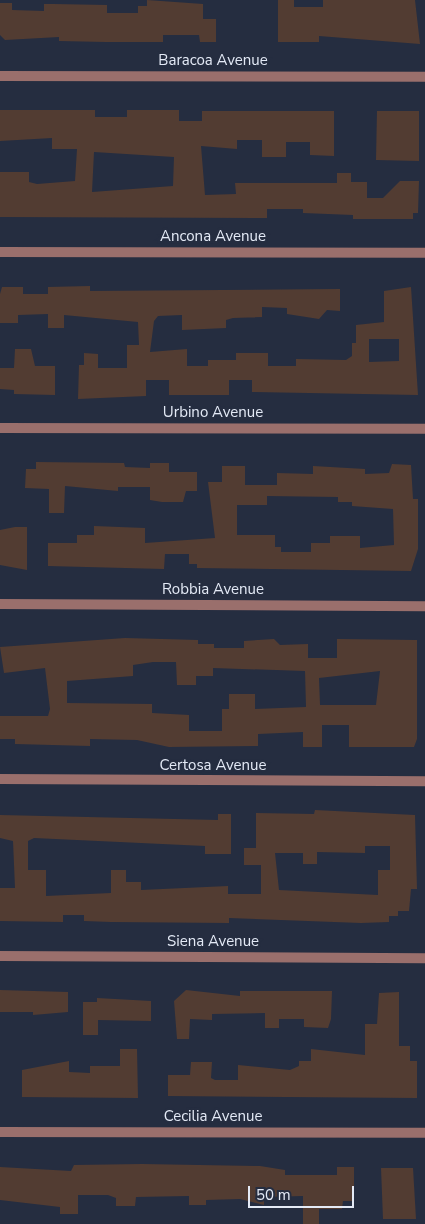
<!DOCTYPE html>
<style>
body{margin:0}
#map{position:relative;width:425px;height:1224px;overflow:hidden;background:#252d40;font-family:"Nunito Sans",sans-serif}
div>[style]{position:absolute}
.building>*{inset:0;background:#523c32}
.minor>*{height:10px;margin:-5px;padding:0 5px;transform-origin:5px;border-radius:5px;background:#9a6f6c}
span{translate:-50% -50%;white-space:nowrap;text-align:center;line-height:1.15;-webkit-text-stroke:4.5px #252d40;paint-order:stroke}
.street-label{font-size:15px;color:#e4eaf6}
.scale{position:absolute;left:248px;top:1186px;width:106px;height:22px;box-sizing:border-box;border:2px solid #e4eaf6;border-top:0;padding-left:6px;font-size:15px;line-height:18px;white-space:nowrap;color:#e4eaf6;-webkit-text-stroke:4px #252d40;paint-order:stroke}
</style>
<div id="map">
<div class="building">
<i style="clip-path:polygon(147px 0,203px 4px,203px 19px,216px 19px,216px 42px,200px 42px,199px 35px,163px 35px,163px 42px,106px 42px,59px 41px,59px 37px,5px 40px,0 35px,0 3px,12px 3px,12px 10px,44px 11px,44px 4px,53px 4px,107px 5px,107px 13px,138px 13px,138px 6px,147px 6px)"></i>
<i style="clip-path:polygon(278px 0,294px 0,294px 7px,323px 7px,323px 0,415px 0,420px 44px,319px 36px,319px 42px,278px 42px)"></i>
<i style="clip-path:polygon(evenodd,0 110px,95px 110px,95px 117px,127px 117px,127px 110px,179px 110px,179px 121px,202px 121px,202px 111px,334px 111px,334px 156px,310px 155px,310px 142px,286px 142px,286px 157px,262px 157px,262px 140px,237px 140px,237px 149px,201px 146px,205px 195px,236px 194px,235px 183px,337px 183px,337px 173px,351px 173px,351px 182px,367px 182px,367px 198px,383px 198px,400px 181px,419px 181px,418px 213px,413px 213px,413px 219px,353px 219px,353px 215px,303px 213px,303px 209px,267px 209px,267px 218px,0 217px,0 172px,29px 172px,29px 182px,37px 184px,75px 181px,77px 149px,52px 149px,52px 138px,0 141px,0 110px,94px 152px,174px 157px,173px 186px,92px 192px,94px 152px)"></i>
<i style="clip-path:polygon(377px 111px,419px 111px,419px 161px,376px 160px)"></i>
<i style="clip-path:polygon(evenodd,90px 286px,90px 291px,340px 289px,340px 311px,327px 310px,319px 319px,287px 314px,287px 308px,262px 307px,262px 317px,233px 318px,226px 320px,226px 328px,182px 330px,182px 315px,158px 316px,154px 321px,150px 352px,187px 349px,187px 366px,208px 366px,208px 360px,236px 360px,236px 353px,268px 353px,268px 366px,296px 366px,296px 359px,346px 360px,352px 356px,352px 343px,356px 343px,356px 325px,384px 322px,384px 291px,411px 287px,418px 395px,252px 392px,252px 380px,229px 380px,229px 395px,169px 395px,169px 380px,146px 380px,146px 396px,78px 399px,79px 365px,84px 365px,84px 353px,98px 354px,98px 368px,127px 368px,127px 345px,139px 345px,138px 322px,64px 315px,64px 328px,48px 328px,48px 314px,18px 315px,18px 323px,0 323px,0 294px,2px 287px,23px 287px,23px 294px,48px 294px,48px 287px,90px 286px,369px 339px,399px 339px,399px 361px,369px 362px,369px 339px)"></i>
<i style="clip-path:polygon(15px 349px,31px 349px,35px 366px,55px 366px,55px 395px,14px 394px,14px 390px,0 389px,0 368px,14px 368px)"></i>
<i style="clip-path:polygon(36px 462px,124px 463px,125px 467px,150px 468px,150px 463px,169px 463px,169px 472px,197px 472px,197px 491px,186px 491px,183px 502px,162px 502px,150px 500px,150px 487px,118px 487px,118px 491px,65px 486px,64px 513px,49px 513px,49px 489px,25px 488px,26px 469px,36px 469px)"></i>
<i style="clip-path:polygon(evenodd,392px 464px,411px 465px,413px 499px,418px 499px,418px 549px,411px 571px,197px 568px,197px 564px,189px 564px,189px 554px,165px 554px,164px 569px,48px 566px,48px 543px,77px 543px,77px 535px,94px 535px,94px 526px,145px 528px,145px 543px,215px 538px,208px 482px,222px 482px,222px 466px,245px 466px,245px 485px,277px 485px,277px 473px,313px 474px,313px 466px,365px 469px,365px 474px,389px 473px,392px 464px,267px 496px,338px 497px,338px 502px,352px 502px,352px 506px,393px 509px,394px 545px,360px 548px,360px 536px,330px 536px,330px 543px,311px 543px,311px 552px,281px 552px,281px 547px,275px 547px,275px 535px,237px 535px,237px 505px,267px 505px,267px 496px)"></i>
<i style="clip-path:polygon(15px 527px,27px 527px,27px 570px,0 565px,0 530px)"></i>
<i style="clip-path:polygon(evenodd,125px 638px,198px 640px,198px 644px,214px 644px,214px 648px,244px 648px,244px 641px,274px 639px,280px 645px,308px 644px,308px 658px,337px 658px,337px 639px,417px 640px,417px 739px,414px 747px,349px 747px,349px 725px,322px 725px,322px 747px,303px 747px,303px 732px,258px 734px,258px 746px,169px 747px,137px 740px,90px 739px,90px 746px,15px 744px,15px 739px,0 739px,0 716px,48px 716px,50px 709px,45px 668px,4px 673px,0 647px,125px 638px,153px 662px,176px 662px,177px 685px,196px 685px,196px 676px,213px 676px,213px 668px,305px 671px,306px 707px,255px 709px,255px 694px,229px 694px,229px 709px,222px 709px,222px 731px,189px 731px,189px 715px,152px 713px,152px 704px,67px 703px,67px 681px,133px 676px,133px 665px,153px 662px,125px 638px,380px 671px,376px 705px,320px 705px,319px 678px,380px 671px)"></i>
<i style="clip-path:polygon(evenodd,315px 810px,415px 815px,417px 889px,411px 889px,409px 911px,398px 911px,398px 916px,389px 916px,389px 922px,361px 923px,229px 918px,229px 923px,111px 922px,84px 921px,84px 915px,63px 915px,63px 922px,0 921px,0 888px,15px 888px,13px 841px,0 838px,0 815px,218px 820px,218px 814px,231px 814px,231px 854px,205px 854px,205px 846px,34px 838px,28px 841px,28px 870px,46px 870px,46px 896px,111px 893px,111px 870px,126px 870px,126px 882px,141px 882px,141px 890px,228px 886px,228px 894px,261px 894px,261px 865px,244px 865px,244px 848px,256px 848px,256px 813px,314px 814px,315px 810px,365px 846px,390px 846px,390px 870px,378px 870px,378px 895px,279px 890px,275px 853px,303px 853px,303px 864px,317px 864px,317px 852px,365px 853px,365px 846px)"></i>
<i style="clip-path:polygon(0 990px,68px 992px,68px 1012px,33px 1015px,33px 1012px,0 1012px)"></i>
<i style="clip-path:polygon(186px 990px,240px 996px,240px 991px,332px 991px,331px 1019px,328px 1028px,304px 1027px,304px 1019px,279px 1019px,279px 1028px,265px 1028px,265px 1013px,212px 1014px,212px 1020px,190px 1019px,189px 1039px,177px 1039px,174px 1001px)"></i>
<i style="clip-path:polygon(399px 992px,399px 1046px,410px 1046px,410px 1061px,417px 1061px,417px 1098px,168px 1096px,168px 1075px,190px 1075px,191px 1062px,212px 1062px,211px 1078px,215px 1080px,238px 1080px,238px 1065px,290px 1070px,299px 1066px,299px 1061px,311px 1061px,311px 1049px,365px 1055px,365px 1024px,377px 1024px,379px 993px)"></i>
<i style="clip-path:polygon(97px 998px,151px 1001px,151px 1021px,98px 1020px,98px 1035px,83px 1035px,83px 1002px,97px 1002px)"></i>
<i style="clip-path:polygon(120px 1049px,137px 1049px,138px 1098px,22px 1097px,22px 1070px,69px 1061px,69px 1072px,90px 1073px,90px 1066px,120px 1066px)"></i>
<i style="clip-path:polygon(142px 1164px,260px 1166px,285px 1170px,285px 1175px,337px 1175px,337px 1167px,354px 1167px,354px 1201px,343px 1201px,342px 1209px,319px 1209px,319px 1224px,303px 1224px,303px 1196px,264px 1197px,264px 1205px,240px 1199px,206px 1200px,206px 1205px,189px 1205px,189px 1196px,136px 1197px,135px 1206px,116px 1206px,116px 1198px,108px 1195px,78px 1195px,78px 1214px,60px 1214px,60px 1207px,0 1200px,0 1167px,71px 1171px,74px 1165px)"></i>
<i style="clip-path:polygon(381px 1168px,413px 1168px,416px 1219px,383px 1219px)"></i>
</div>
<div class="minor">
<i style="left:0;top:76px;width:425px;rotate:0.1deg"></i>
<i style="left:0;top:252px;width:425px;rotate:0.1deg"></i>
<i style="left:0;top:428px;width:425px;rotate:0.1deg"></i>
<i style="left:0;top:604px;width:425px;rotate:0.3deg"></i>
<i style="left:0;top:779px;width:425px;rotate:0.3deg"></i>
<i style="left:0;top:956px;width:425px;rotate:0.3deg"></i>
<i style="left:0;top:1132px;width:425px;rotate:0.1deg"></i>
</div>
<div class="street-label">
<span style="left:213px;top:61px">Baracoa Avenue</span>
<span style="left:213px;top:237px">Ancona Avenue</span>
<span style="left:213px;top:413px">Urbino Avenue</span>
<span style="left:213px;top:590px">Robbia Avenue</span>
<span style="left:213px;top:766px">Certosa Avenue</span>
<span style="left:213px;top:942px">Siena Avenue</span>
<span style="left:213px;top:1117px">Cecilia Avenue</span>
</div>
<div class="scale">50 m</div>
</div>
